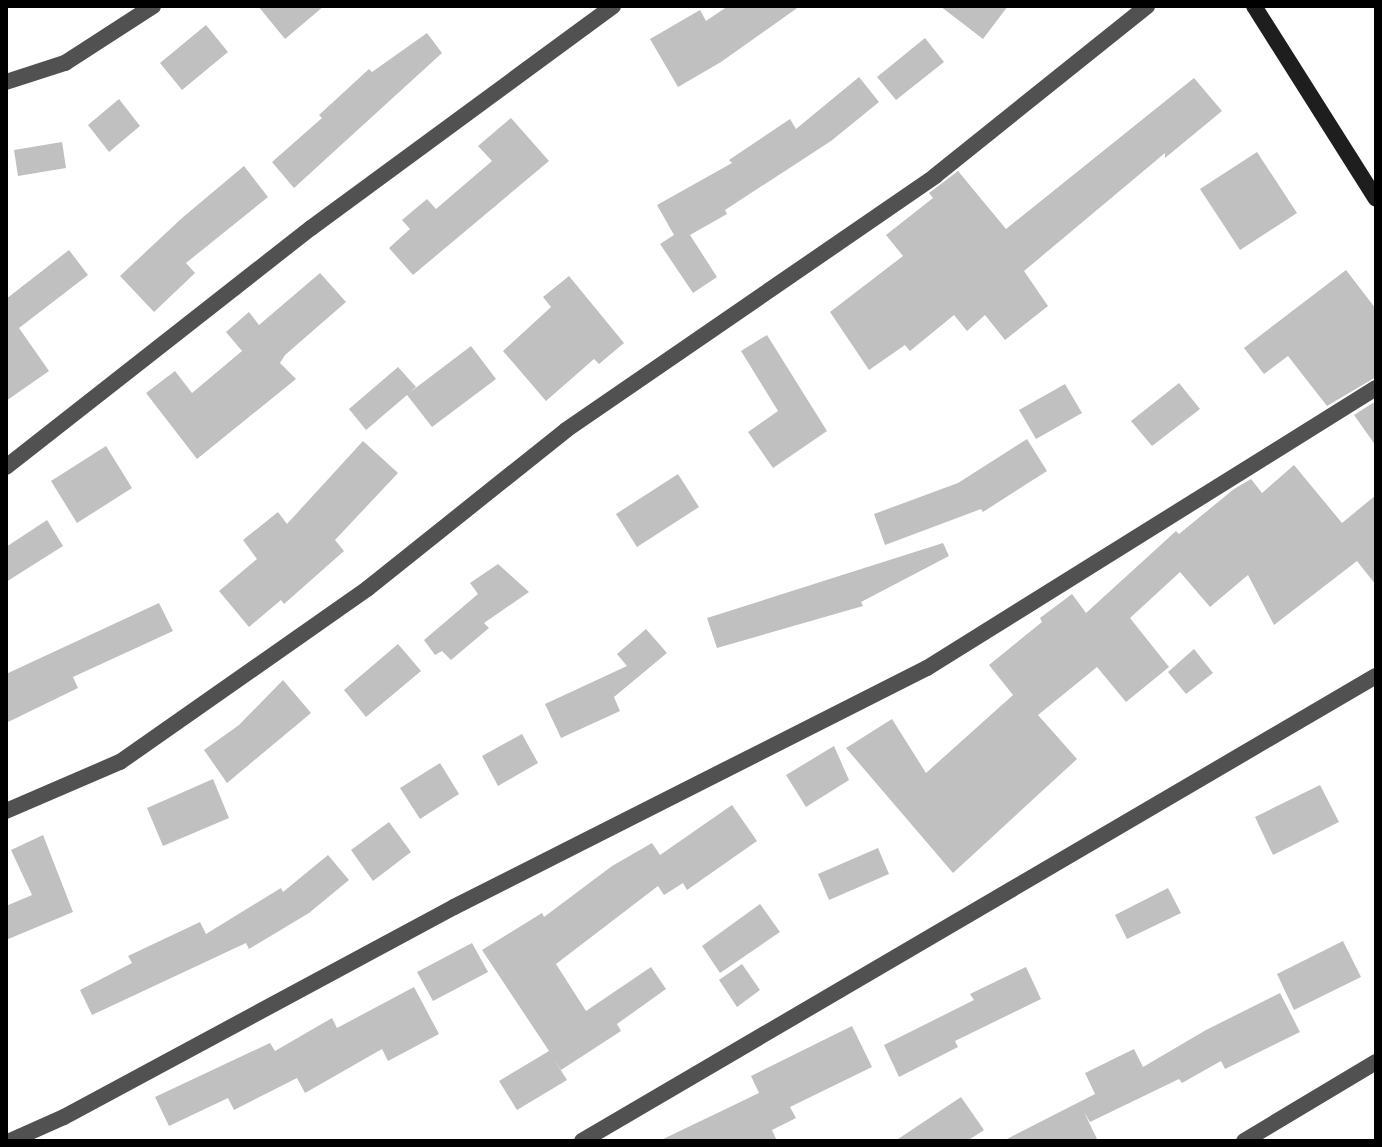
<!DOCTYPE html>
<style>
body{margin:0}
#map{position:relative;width:1382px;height:1147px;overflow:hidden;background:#fff;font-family:"IBM Plex Sans",sans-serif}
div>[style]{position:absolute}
.building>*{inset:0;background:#c0c0c0}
.street>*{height:16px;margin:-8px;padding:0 8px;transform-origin:8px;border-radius:8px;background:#515151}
.secondary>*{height:16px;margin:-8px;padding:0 8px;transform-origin:8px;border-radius:8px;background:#1e1e1e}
span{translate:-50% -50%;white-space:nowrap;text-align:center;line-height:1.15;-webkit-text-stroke:8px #fff;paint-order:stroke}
.frame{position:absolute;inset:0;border:8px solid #000;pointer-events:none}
</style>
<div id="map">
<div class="building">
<i style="clip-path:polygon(258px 6px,324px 6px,285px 39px)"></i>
<i style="clip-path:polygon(728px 6px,800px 6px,721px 62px,678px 87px,650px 39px,700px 10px,706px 21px)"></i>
<i style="clip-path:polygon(940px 6px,1008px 6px,983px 39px)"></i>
<i style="clip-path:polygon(206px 25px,228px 52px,182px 90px,160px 63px)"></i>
<i style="clip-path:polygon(427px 33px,442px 53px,294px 188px,272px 162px,322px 118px,319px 115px,369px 69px,372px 72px)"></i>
<i style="clip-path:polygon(925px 38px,944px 62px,896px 100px,877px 77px)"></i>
<i style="clip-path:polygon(859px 77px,879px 102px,831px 141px,725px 210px,727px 214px,690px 235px,717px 277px,693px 293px,660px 244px,674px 235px,657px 205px,732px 163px,729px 160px,790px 119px,796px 129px)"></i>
<i style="clip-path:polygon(1194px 78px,1222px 111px,1165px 158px,1165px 153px,1024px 271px,1048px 306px,1005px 340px,985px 315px,967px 331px,954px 315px,910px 351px,905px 345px,869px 370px,830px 312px,903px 256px,886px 235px,933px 198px,929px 193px,958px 171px,1006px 229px)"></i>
<i style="clip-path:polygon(119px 99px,140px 126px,109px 152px,88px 125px)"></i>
<i style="clip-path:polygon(511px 118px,549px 161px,413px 275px,389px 248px,410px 229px,402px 220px,427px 199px,436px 209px,492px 161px,478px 146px)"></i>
<i style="clip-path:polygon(62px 142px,66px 168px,18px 176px,14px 150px)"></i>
<i style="clip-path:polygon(1257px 152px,1297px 213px,1240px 250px,1200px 189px)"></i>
<i style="clip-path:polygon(244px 166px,268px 197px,186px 263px,195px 273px,154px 312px,120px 276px,182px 218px)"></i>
<i style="clip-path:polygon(69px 250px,88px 275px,19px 328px,49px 371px,6px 401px,6px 299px)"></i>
<i style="clip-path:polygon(1346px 270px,1376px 309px,1376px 377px,1327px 406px,1288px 356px,1264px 374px,1244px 348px)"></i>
<i style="clip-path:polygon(320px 273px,346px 302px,285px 355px,280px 363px,296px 379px,197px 459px,146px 393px,175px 371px,192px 393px,242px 351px,226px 332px,249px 312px,259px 325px)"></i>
<i style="clip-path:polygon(569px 276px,624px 343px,599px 364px,594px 359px,546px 401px,503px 351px,551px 307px,543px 297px)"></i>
<i style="clip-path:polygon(767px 335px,827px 431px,773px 468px,748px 432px,778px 411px,741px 351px)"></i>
<i style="clip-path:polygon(471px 346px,496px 379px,432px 427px,407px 395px,366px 430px,349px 409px,398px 367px,416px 387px,409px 393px)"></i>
<i style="clip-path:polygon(1179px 383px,1200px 409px,1152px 446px,1131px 421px)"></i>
<i style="clip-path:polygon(1065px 384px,1082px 413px,1036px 439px,1019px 410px)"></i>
<i style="clip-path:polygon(1376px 401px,1376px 446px,1354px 415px)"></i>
<i style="clip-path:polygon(1027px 439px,1047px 471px,983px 512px,981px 509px,885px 545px,874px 514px,958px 483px)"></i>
<i style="clip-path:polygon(363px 441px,398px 473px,335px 540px,344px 551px,284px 604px,281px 600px,249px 627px,219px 591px,257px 559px,243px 540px,278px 512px,287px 524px)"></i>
<i style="clip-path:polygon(106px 446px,132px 488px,77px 523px,51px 481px)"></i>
<i style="clip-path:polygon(1294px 465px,1342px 523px,1376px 495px,1376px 585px,1357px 561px,1274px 625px,1248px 575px,1210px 607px,1180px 572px,1130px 618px,1169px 667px,1126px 702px,1097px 667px,1038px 715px,1077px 759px,953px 873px,846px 748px,892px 719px,926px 773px,1013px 695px,989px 665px,1042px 622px,1040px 618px,1072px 594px,1086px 613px,1176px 531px,1179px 534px,1234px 489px,1251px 479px,1262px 493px)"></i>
<i style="clip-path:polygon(678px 474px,699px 507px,637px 547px,616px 514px)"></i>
<i style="clip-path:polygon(47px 520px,63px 546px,6px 582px,6px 547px)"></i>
<i style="clip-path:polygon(943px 543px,949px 556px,861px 602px,863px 606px,717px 648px,707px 618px)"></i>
<i style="clip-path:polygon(498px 564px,529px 592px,484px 623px,489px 628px,451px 660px,442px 651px,435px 655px,424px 640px,478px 594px,470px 583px)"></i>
<i style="clip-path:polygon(159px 603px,173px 631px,73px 677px,78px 688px,6px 723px,6px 674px)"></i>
<i style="clip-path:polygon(646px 629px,667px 653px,614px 697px,620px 711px,561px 738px,545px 704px,627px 666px,617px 654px)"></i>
<i style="clip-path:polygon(398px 644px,421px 671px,366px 717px,344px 690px)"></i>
<i style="clip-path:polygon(1194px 649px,1213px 673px,1186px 694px,1168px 672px)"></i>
<i style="clip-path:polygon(283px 680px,311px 713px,227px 783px,204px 750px,239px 725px)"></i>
<i style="clip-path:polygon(522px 734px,538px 763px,498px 786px,482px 756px)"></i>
<i style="clip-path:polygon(834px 746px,849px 780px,806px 807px,786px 775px)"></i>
<i style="clip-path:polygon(440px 763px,459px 794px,420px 819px,400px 788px)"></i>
<i style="clip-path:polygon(213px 779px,229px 818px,163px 846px,147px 808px)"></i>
<i style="clip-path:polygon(1320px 785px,1339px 822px,1273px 855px,1255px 817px)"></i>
<i style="clip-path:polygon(732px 805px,757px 841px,687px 890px,683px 883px,664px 895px,658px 886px,556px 964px,586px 1011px,651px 967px,666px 989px,617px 1024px,621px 1031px,561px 1070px,553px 1058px,567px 1080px,517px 1110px,499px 1081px,549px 1051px,482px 950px,542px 913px,544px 917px,612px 866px,652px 843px,660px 855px)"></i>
<i style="clip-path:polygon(389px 822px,411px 852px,373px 881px,351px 850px)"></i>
<i style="clip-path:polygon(43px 835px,73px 912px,6px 940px,6px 906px,32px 895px,11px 850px)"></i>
<i style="clip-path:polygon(878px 848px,889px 874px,829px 900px,818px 874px)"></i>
<i style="clip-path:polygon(328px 855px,349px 880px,309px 913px,249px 949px,246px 943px,92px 1015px,80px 990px,132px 963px,128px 956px,200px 922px,206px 934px,281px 888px,283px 892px)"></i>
<i style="clip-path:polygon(1168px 888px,1181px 913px,1127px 939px,1115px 915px)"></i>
<i style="clip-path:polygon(760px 904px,780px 932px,720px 973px,702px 946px)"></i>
<i style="clip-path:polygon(1343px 941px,1361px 977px,1294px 1010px,1277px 974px)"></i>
<i style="clip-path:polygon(472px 943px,488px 972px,433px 1001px,417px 972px)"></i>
<i style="clip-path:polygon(742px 964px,760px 990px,737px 1007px,719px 980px)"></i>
<i style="clip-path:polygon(1026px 967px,1041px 999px,955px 1041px,958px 1047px,899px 1077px,884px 1045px,974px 1000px,970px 994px)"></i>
<i style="clip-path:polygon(414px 987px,439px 1034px,388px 1061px,382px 1049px,305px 1093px,297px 1078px,234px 1110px,228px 1098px,169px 1126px,155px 1097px,270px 1043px,275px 1051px,332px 1018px,337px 1028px)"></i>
<i style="clip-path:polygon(1280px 993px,1300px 1032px,1225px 1069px,1221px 1061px,1182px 1083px,1179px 1079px,1090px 1122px,1084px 1112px,1098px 1141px,1003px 1141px,1095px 1094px,1085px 1073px,1134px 1049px,1143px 1067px,1206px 1030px)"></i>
<i style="clip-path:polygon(852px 1026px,872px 1067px,790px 1107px,796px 1118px,772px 1130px,777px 1141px,659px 1141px,759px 1093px,751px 1076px)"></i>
<i style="clip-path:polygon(961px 1097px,984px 1130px,967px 1141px,895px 1141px)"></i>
</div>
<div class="street">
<i style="left:6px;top:82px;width:62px;rotate:-17.9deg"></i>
<i style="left:65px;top:63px;width:105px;rotate:-32.9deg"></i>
<i style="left:6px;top:467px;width:387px;rotate:-38.1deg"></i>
<i style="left:311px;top:228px;width:375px;rotate:-36.3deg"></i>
<i style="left:6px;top:811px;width:124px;rotate:-23.3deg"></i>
<i style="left:120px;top:762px;width:302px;rotate:-35deg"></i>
<i style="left:367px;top:589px;width:255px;rotate:-38.6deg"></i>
<i style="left:566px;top:430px;width:448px;rotate:-34.5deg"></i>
<i style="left:935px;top:176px;width:272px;rotate:-38.7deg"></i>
<i style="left:10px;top:1141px;width:59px;rotate:-24deg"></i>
<i style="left:64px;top:1117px;width:443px;rotate:-28.3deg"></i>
<i style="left:454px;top:907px;width:530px;rotate:-26.81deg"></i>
<i style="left:927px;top:668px;width:529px;rotate:-31.95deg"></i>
<i style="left:582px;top:1141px;width:920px;rotate:-30.36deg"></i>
<i style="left:1244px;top:1141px;width:154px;rotate:-30.9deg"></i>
</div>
<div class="secondary">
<i style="left:1254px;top:6px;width:228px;rotate:57.7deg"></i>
</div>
<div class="frame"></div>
</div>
